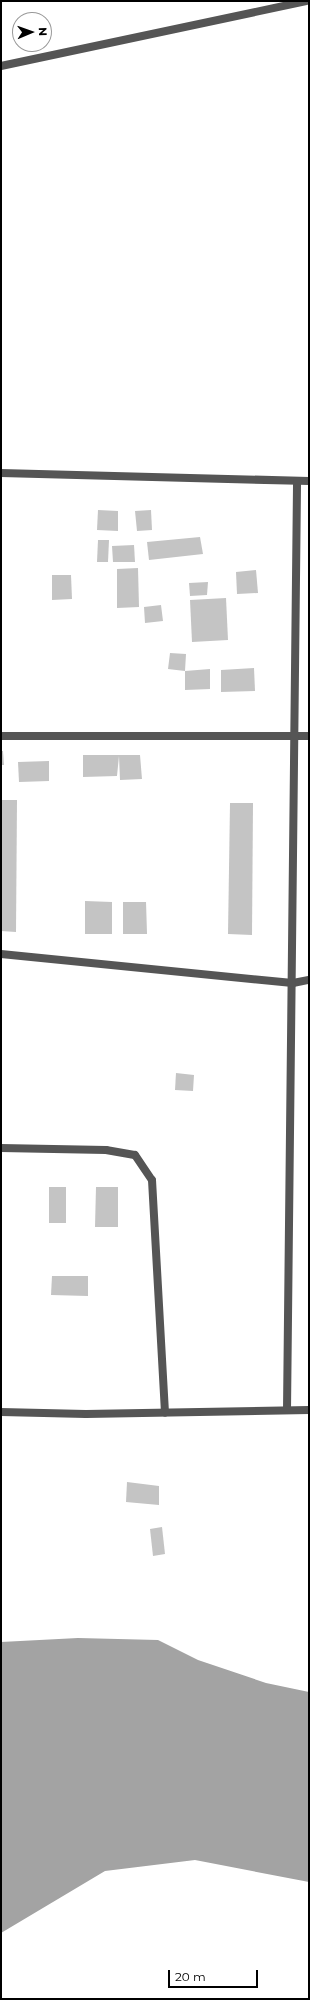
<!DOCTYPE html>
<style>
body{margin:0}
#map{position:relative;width:310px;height:2000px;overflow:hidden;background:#fff;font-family:Montserrat,sans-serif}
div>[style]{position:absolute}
.water>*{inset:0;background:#a3a3a3}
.building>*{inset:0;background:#c4c4c4}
.street>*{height:8px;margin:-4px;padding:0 4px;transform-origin:4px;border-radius:4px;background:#555}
span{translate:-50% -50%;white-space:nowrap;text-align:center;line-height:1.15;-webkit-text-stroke:3px #fff;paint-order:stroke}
.frame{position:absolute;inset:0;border:2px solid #000;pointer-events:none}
.north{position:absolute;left:12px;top:12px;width:40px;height:40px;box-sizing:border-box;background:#fff;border:1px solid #999;border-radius:50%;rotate:88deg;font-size:11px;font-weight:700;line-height:16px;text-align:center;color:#000}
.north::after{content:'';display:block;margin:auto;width:14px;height:18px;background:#000;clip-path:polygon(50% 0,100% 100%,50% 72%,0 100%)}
.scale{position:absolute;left:168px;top:1970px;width:90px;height:18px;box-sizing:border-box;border:2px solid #000;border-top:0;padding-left:5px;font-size:12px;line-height:14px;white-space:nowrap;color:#000;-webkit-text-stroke:3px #fff;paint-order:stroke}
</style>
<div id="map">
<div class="water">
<i style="clip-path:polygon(78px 1638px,158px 1640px,198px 1660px,266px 1683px,309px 1692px,309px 1882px,195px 1860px,105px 1871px,1px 1933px,1px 1642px)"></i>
</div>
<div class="building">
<i style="clip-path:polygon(98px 510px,118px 511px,118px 531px,97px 530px)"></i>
<i style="clip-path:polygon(151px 510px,152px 530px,137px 531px,135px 511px)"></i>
<i style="clip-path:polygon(200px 537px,203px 554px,149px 560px,147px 542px)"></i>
<i style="clip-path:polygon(98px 540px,109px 540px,108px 562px,97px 562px)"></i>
<i style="clip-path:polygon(134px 545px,135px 562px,113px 562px,112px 546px)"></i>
<i style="clip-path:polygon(138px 568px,139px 607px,117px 608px,117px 569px)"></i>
<i style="clip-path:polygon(256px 570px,258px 593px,237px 594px,236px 572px)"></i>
<i style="clip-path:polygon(52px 575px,71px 575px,72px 599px,52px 600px)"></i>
<i style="clip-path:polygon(208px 582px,207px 595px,190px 596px,189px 583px)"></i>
<i style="clip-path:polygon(226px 598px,228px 640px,192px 642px,190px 600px)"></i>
<i style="clip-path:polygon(161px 605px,163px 621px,145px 623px,144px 607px)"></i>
<i style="clip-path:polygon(170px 653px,186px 654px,185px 671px,210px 669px,210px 689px,185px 690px,185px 671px,168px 669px)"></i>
<i style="clip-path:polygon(254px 668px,255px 691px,221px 692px,221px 670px)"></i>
<i style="clip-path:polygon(1px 751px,3px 751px,4px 765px,1px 765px)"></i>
<i style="clip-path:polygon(83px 755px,140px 755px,142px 779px,120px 780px,119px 756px,117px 776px,83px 777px)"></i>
<i style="clip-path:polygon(49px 761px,49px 781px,19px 782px,18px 762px)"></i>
<i style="clip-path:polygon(1px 800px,17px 800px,16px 932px,1px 931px)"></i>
<i style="clip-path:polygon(230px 803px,253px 803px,252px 935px,228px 934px)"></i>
<i style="clip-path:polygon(85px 901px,112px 902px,112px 934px,85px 934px)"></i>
<i style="clip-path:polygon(123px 902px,146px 902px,147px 934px,123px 934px)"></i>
<i style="clip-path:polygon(176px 1073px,194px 1075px,193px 1091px,175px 1090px)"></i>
<i style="clip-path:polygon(49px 1187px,66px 1187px,66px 1223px,49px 1223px)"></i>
<i style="clip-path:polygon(96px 1187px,118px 1187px,118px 1227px,95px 1227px)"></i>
<i style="clip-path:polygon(52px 1276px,88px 1276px,88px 1296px,51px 1295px)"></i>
<i style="clip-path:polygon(127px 1482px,159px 1486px,159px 1505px,126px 1502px)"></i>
<i style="clip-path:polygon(162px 1527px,165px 1554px,153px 1556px,150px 1529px)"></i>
</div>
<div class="street">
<i style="left:1px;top:66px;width:312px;rotate:-12deg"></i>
<i style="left:1px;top:473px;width:308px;rotate:1.5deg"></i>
<i style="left:1px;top:736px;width:308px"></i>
<i style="left:1px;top:954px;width:293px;rotate:5.7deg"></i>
<i style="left:293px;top:983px;width:16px;rotate:-11deg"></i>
<i style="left:1px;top:1148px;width:105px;rotate:1.1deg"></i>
<i style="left:106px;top:1150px;width:29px;rotate:10deg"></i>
<i style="left:135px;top:1155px;width:30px;rotate:56deg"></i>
<i style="left:152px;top:1180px;width:233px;rotate:86.8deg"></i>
<i style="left:287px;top:1410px;width:929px;rotate:-89.38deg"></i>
<i style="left:1px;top:1412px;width:85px;rotate:1.3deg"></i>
<i style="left:86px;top:1414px;width:223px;rotate:-1deg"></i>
</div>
<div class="frame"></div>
<div class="north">N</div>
<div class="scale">20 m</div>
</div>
